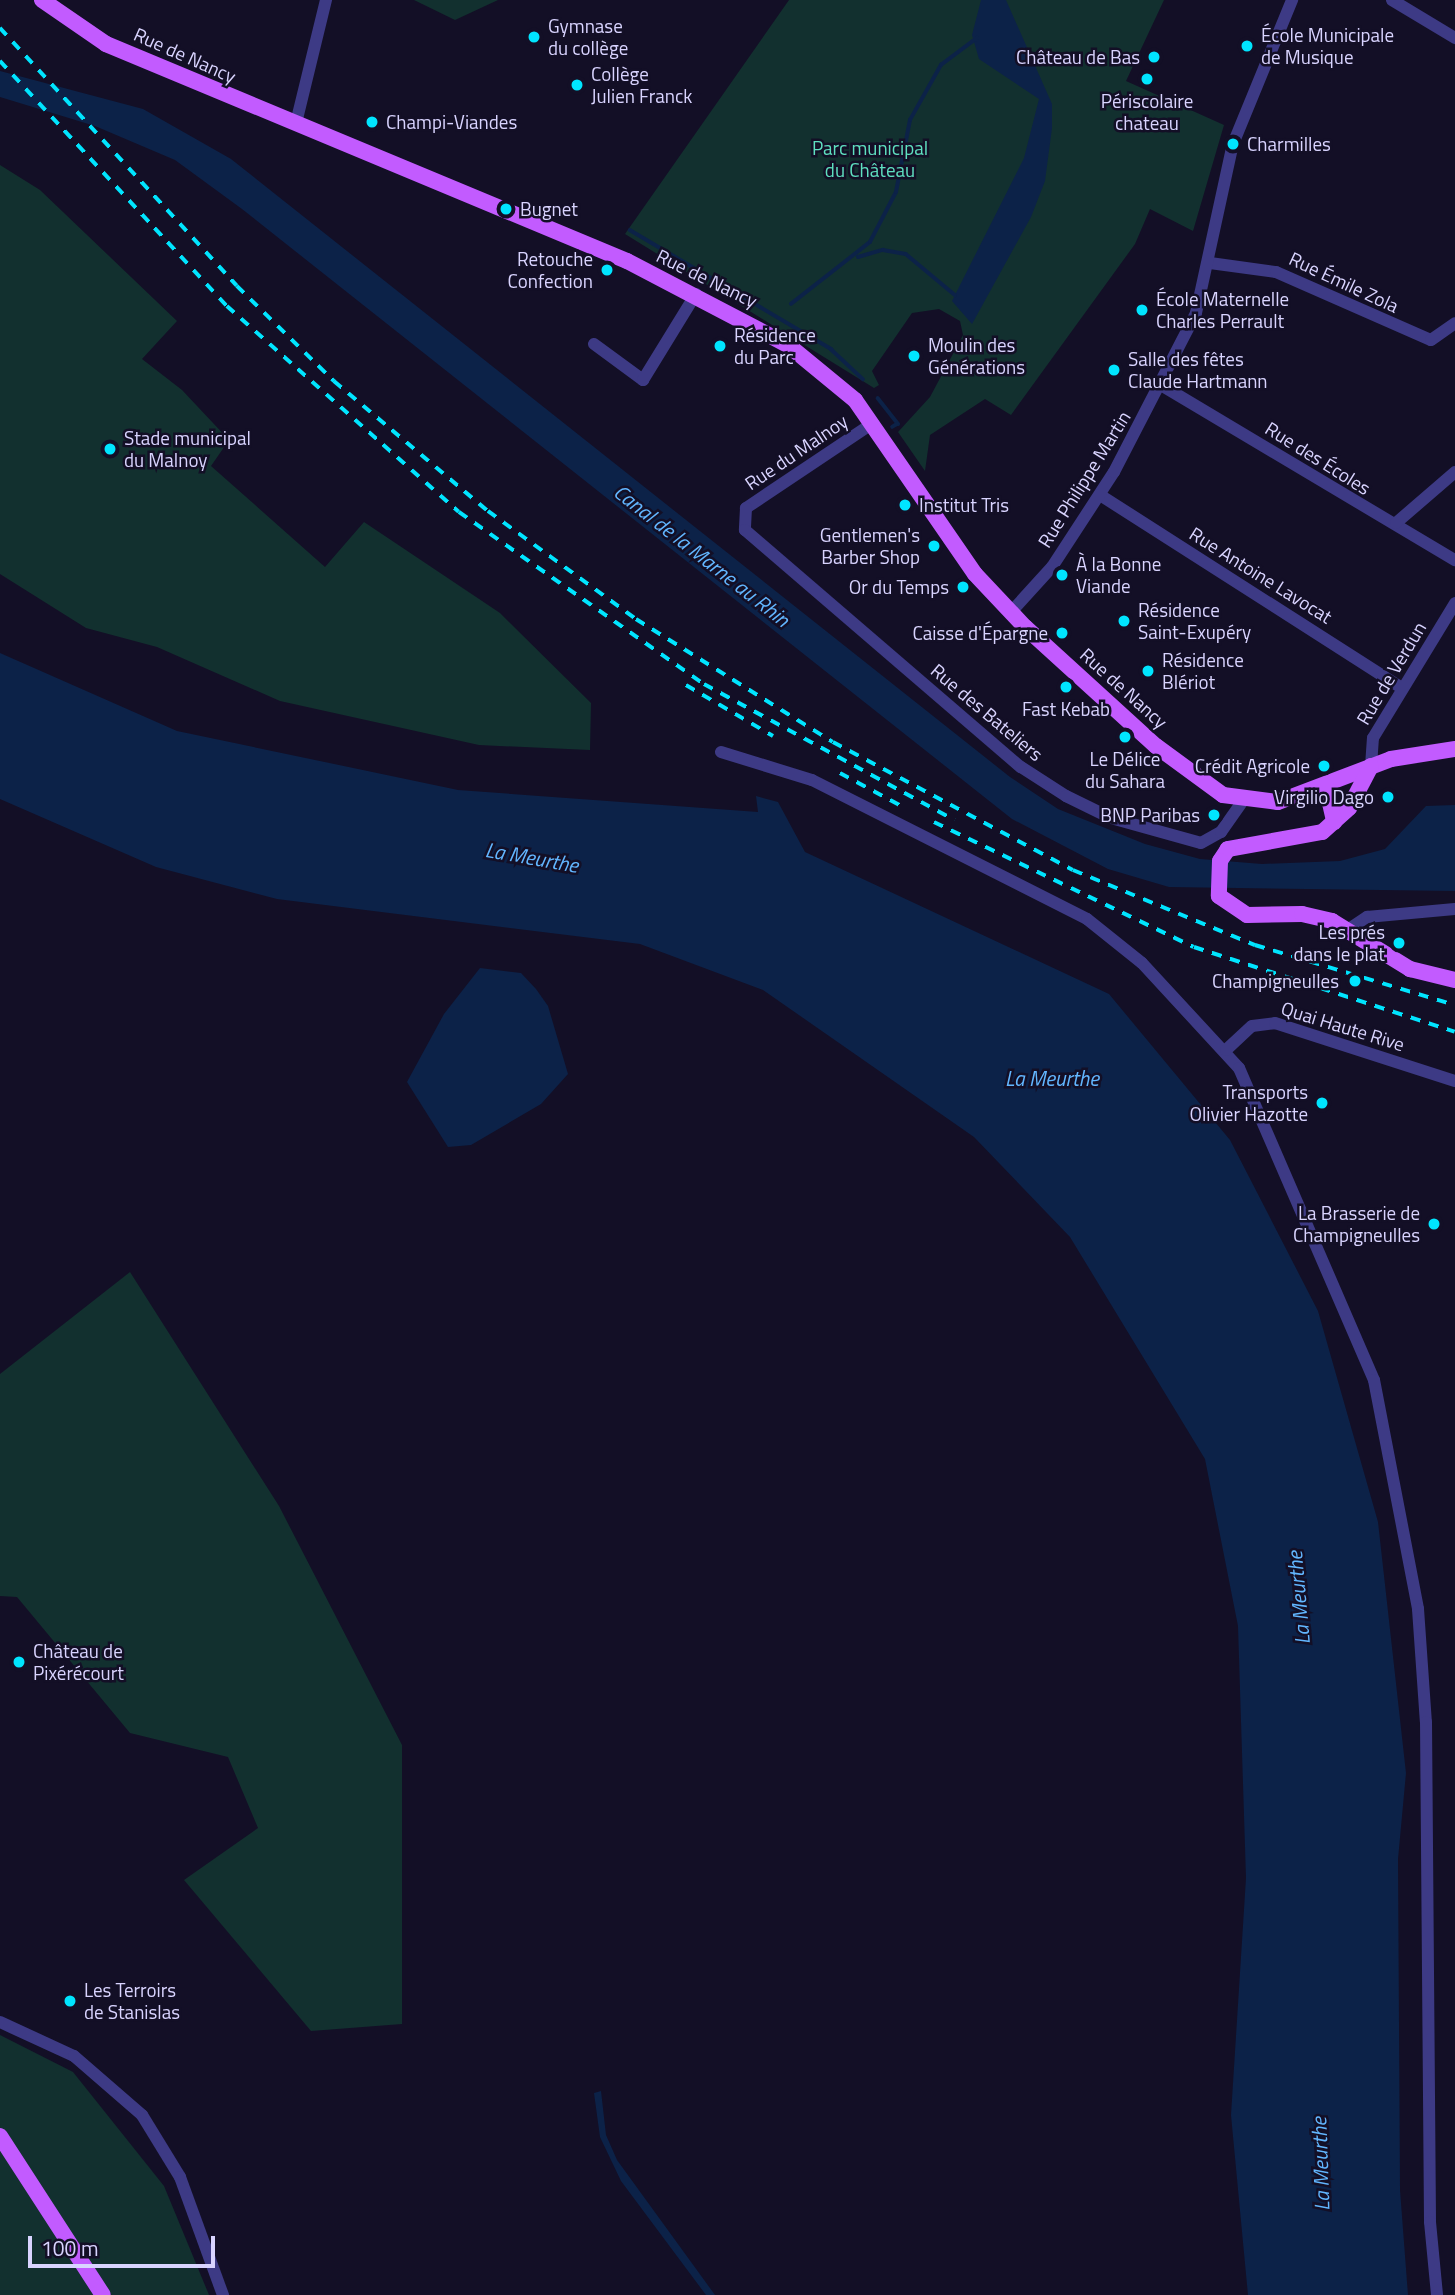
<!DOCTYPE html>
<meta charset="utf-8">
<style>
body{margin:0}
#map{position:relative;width:1455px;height:2295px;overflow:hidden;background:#130f26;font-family:"Titillium Web",sans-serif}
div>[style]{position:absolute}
.green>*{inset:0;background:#12302f}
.water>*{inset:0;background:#0c2248}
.stream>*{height:3.5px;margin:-1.75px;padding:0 1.75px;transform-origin:1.75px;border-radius:1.75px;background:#0c2248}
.minor>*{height:12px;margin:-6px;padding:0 6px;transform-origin:6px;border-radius:6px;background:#3d3a85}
.major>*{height:16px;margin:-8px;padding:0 8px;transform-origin:8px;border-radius:8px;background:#c25bff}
.rail>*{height:3.5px;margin-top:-1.75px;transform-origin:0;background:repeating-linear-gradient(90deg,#00e5ff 0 10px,transparent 0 19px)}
.dots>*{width:19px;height:19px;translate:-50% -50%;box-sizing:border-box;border:4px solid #130f26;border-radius:50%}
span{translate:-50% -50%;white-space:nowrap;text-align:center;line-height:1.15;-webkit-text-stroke:5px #130f26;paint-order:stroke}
.poi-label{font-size:19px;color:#d9d4ff}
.left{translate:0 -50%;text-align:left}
.right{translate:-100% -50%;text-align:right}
.street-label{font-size:19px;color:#d9d4ff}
.park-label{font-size:19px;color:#5fe0c0}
.water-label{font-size:21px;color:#62b6ff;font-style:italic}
.scale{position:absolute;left:28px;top:2236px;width:187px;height:32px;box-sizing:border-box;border:4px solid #d9d4ff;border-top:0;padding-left:9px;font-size:21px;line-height:24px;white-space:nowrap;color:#d9d4ff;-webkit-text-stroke:5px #130f26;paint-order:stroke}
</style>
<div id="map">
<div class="green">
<i style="clip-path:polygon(414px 0,498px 0,455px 20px)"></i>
<i style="clip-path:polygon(789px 0,1164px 0,1126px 81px,1224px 125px,1193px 231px,1150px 209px,1135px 244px,1011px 415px,985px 399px,930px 435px,925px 471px,898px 432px,930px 397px,963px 335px,960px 321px,939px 309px,912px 313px,872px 371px,879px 385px,874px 388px,625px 234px)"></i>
<i style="clip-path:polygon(0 165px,40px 190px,177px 321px,142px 359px,182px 390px,229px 440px,211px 466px,325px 567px,364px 522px,500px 613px,591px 703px,590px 750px,479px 745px,280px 701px,157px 647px,86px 628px,0 574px)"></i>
<i style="clip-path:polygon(130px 1272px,279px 1506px,402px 1745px,402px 2024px,311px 2031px,184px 1880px,258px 1828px,228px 1757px,130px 1733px,17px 1597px,0 1596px,0 1374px)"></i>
<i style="clip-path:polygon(0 2035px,73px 2072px,164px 2186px,209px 2295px,0 2295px)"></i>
</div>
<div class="water">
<i style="clip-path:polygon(981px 0,1006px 0,1052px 104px,1052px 128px,1045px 181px,1031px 217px,972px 324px,952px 301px,1024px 158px,1039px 99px,979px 59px,972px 35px)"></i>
<i style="clip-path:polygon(0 71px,143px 109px,231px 159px,1010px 777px,1058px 809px,1145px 844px,1200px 859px,1262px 864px,1340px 861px,1385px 849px,1426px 806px,1455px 805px,1455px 891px,1169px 887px,1108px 869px,1012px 819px,242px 209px,175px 160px,95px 126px,0 97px)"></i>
<i style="clip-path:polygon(0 653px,177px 731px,458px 790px,758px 812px,756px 796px,778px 802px,805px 852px,1109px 994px,1230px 1140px,1318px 1311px,1378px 1522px,1406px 1773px,1398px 1859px,1400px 2190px,1408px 2295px,1248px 2295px,1231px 2115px,1246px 1878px,1238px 1626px,1205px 1459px,1070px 1237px,974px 1137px,763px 990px,640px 944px,277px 899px,156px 867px,0 799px)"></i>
<i style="clip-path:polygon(480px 968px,521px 973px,536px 989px,548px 1006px,568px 1074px,541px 1104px,471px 1145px,448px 1147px,407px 1082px,444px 1014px)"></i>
<i style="clip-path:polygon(601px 2091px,606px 2135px,617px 2160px,715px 2295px,706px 2295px,621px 2181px,600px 2137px,594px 2093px)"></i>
</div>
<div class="stream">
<i style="left:630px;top:230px;width:234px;rotate:30.6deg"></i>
<i style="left:831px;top:349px;width:44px;rotate:43.2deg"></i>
<i style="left:858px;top:257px;width:26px;rotate:-16deg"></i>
<i style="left:883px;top:250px;width:23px;rotate:10deg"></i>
<i style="left:906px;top:254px;width:64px;rotate:39.9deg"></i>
<i style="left:791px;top:304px;width:100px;rotate:-38.1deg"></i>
<i style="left:870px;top:242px;width:56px;rotate:-62.5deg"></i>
<i style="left:896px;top:192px;width:73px;rotate:-79deg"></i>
<i style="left:910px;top:120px;width:63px;rotate:-60.6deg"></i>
<i style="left:941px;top:65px;width:45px;rotate:-36.9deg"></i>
<i style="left:878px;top:398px;width:33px;rotate:52deg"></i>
<i style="left:898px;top:424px;width:6px;rotate:149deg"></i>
</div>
<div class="minor">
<i style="left:1392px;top:0;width:74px;rotate:31.1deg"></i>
<i style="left:296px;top:123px;width:127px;rotate:-76.3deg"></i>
<i style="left:1210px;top:263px;width:67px;rotate:7.8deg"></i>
<i style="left:1276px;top:272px;width:169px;rotate:23.7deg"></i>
<i style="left:1431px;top:340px;width:29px;rotate:-35deg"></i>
<i style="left:594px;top:344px;width:61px;rotate:36.3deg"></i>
<i style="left:643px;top:380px;width:101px;rotate:-58.4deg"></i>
<i style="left:1161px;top:385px;width:342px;rotate:30.8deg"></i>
<i style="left:873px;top:423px;width:153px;rotate:146.2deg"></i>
<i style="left:746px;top:508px;width:22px;rotate:93deg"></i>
<i style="left:745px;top:530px;width:364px;rotate:40.7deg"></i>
<i style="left:1021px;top:767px;width:54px;rotate:32.8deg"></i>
<i style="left:1066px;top:796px;width:50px;rotate:26.1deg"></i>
<i style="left:1111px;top:818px;width:93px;rotate:15.5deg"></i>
<i style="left:1201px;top:843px;width:23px;rotate:-29deg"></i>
<i style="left:1221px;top:832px;width:37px;rotate:-55deg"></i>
<i style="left:1100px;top:495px;width:358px;rotate:32.6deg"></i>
<i style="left:1396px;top:523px;width:78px;rotate:-40.8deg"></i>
<i style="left:1011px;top:612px;width:61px;rotate:-47.7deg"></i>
<i style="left:1052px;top:567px;width:113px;rotate:-56.9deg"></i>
<i style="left:1114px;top:472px;width:179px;rotate:-62.7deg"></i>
<i style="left:1196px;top:313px;width:173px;rotate:-77.7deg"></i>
<i style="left:1233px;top:144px;width:156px;rotate:-67.7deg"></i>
<i style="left:721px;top:752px;width:95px;rotate:17.1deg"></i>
<i style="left:812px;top:780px;width:308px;rotate:26.8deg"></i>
<i style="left:1087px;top:919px;width:70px;rotate:38.7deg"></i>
<i style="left:1142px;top:963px;width:143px;rotate:47.3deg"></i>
<i style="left:1239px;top:1068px;width:340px;rotate:66.6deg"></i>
<i style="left:1374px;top:1380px;width:233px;rotate:79.1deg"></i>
<i style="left:1418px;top:1609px;width:113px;rotate:86deg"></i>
<i style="left:1426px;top:1722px;width:500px;rotate:89.54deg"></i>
<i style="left:1430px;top:2222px;width:73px;rotate:84.5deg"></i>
<i style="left:1371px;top:766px;width:28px;rotate:-86deg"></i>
<i style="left:1373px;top:738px;width:158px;rotate:-58.7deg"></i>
<i style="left:1349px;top:929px;width:22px;rotate:-34deg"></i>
<i style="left:1367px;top:917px;width:88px;rotate:-5.2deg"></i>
<i style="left:1226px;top:1050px;width:35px;rotate:-43deg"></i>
<i style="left:1252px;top:1026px;width:23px;rotate:-7deg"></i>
<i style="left:1275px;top:1023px;width:189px;rotate:17.9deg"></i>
<i style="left:0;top:2022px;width:81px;rotate:24.7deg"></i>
<i style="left:74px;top:2056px;width:90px;rotate:40.9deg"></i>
<i style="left:142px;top:2115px;width:73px;rotate:58.5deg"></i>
<i style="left:180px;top:2177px;width:126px;rotate:70deg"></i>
</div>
<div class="major">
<i style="left:42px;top:0;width:78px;rotate:34.5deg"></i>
<i style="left:106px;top:44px;width:564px;rotate:22.61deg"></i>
<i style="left:627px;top:261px;width:182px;rotate:27.6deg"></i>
<i style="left:788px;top:345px;width:87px;rotate:39.4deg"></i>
<i style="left:855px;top:400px;width:211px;rotate:55.4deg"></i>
<i style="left:975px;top:574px;width:73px;rotate:46.7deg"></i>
<i style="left:1025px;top:627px;width:177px;rotate:42.3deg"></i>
<i style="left:1156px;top:746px;width:83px;rotate:36.2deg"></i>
<i style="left:1223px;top:795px;width:55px;rotate:7.3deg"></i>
<i style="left:1278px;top:802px;width:121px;rotate:-20.8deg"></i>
<i style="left:1391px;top:759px;width:65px;rotate:-8.9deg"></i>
<i style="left:1371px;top:766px;width:47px;rotate:117.6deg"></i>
<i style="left:1349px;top:808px;width:36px;rotate:138deg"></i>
<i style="left:1322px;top:832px;width:96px;rotate:169.7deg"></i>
<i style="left:1228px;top:849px;width:14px;rotate:124deg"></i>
<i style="left:1220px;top:861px;width:35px;rotate:92deg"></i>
<i style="left:1219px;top:896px;width:34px;rotate:34deg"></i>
<i style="left:1247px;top:915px;width:55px;rotate:-1deg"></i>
<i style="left:1302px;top:914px;width:31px;rotate:13deg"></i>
<i style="left:1332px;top:921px;width:92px;rotate:31.6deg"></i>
<i style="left:1410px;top:969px;width:46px;rotate:13.7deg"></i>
<i style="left:1326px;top:786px;width:37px;rotate:77deg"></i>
<i style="left:0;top:2136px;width:189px;rotate:57.1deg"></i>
</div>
<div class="rail">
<i style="left:0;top:28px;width:350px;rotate:47.4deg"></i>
<i style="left:237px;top:286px;width:136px;rotate:44.4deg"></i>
<i style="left:334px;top:381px;width:202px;rotate:40.2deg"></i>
<i style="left:488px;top:511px;width:183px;rotate:36.1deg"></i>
<i style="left:636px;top:619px;width:232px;rotate:32deg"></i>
<i style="left:833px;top:742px;width:272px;rotate:28.1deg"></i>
<i style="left:1073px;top:870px;width:197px;rotate:22.4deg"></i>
<i style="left:1255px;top:945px;width:209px;rotate:16.7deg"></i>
<i style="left:0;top:61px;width:334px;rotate:47.2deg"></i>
<i style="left:227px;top:306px;width:310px;rotate:41.6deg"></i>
<i style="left:459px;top:512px;width:299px;rotate:35.1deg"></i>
<i style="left:704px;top:684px;width:285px;rotate:28.5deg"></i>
<i style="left:686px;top:685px;width:101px;rotate:30.4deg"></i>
<i style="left:840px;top:773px;width:74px;rotate:28.3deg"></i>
<i style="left:934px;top:822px;width:288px;rotate:25.7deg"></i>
<i style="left:1194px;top:947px;width:274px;rotate:18deg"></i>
</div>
<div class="dots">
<i style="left:534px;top:37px;background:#00e5ff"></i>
<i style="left:1247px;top:46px;background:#00e5ff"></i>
<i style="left:1154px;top:57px;background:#00e5ff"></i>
<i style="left:1147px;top:79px;background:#00e5ff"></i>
<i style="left:577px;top:85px;background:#00e5ff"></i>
<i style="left:372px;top:122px;background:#00e5ff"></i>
<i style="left:1233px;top:144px;background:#00e5ff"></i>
<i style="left:506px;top:209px;background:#00e5ff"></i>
<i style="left:607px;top:270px;background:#00e5ff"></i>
<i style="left:1142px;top:310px;background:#00e5ff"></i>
<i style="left:720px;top:346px;background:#00e5ff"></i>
<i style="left:914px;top:356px;background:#00e5ff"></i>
<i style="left:1114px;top:370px;background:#00e5ff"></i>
<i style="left:110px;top:449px;background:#00e5ff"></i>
<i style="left:905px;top:505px;background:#00e5ff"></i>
<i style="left:934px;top:546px;background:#00e5ff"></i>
<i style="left:1062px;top:575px;background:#00e5ff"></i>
<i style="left:963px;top:587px;background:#00e5ff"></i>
<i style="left:1124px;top:621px;background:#00e5ff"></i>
<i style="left:1062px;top:633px;background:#00e5ff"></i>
<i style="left:1148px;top:671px;background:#00e5ff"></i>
<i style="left:1066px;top:687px;background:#00e5ff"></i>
<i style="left:1125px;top:737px;background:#00e5ff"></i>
<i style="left:1324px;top:766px;background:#00e5ff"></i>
<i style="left:1388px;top:797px;background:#00e5ff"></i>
<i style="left:1214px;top:815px;background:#00e5ff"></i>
<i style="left:1399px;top:943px;background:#00e5ff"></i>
<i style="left:1355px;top:981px;background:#00e5ff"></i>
<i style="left:1322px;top:1103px;background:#00e5ff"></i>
<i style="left:1434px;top:1224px;background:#00e5ff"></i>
<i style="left:19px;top:1662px;background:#00e5ff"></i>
<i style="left:70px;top:2001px;background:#00e5ff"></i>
</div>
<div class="poi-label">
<span class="left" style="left:548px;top:37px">Gymnase<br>du collège</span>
<span class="left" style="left:1261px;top:46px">École Municipale<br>de Musique</span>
<span class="right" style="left:1140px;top:57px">Château de Bas</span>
<span class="left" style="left:591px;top:85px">Collège<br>Julien Franck</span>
<span style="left:1147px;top:112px">Périscolaire<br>chateau</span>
<span class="left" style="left:386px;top:122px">Champi-Viandes</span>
<span class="left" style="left:1247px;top:144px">Charmilles</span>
<span class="left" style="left:520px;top:209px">Bugnet</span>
<span class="right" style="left:593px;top:270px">Retouche<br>Confection</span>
<span class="left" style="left:1156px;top:310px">École Maternelle<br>Charles Perrault</span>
<span class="left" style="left:734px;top:346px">Résidence<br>du Parc</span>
<span class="left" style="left:928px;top:356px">Moulin des<br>Générations</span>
<span class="left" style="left:1128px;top:370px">Salle des fêtes<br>Claude Hartmann</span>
<span class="left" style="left:124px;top:449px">Stade municipal<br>du Malnoy</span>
<span class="left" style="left:919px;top:505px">Institut Tris</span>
<span class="right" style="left:920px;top:546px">Gentlemen's<br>Barber Shop</span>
<span class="left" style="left:1076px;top:575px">À la Bonne<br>Viande</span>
<span class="right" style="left:949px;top:587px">Or du Temps</span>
<span class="left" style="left:1138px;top:621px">Résidence<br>Saint-Exupéry</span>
<span class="right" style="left:1048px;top:633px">Caisse d'Épargne</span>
<span class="left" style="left:1162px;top:671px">Résidence<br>Blériot</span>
<span style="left:1066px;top:709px">Fast Kebab</span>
<span style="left:1125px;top:770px">Le Délice<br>du Sahara</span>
<span class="right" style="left:1310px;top:766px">Crédit Agricole</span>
<span class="right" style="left:1374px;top:797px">Virgilio Dago</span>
<span class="right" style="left:1200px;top:815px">BNP Paribas</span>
<span class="right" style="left:1385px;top:943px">Les prés<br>dans le plat</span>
<span class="right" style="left:1339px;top:981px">Champigneulles</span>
<span class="right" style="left:1308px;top:1103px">Transports<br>Olivier Hazotte</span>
<span class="right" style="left:1420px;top:1224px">La Brasserie de<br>Champigneulles</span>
<span class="left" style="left:33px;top:1662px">Château de<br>Pixérécourt</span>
<span class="left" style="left:84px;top:2001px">Les Terroirs<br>de Stanislas</span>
</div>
<div class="street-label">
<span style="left:185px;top:55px;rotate:24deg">Rue de Nancy</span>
<span style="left:707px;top:278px;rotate:26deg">Rue de Nancy</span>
<span style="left:1344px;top:282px;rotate:25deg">Rue Émile Zola</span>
<span style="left:796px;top:452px;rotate:-34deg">Rue du Malnoy</span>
<span style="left:1318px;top:458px;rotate:32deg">Rue des Écoles</span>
<span style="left:1084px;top:479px;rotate:-58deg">Rue Philippe Martin</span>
<span style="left:1261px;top:575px;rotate:32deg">Rue Antoine Lavocat</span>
<span style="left:1391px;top:673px;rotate:-59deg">Rue de Verdun</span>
<span style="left:1124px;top:688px;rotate:42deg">Rue de Nancy</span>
<span style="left:987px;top:712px;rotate:40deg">Rue des Bateliers</span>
<span style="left:1343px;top:1026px;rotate:17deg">Quai Haute Rive</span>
</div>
<div class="park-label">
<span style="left:870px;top:159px">Parc municipal<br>du Château</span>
</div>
<div class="water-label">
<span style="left:702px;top:555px;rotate:38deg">Canal de la Marne au Rhin</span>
<span style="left:532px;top:857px;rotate:10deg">La Meurthe</span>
<span style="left:1052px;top:1078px">La Meurthe</span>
<span style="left:1298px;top:1598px;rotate:-95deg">La Meurthe</span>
<span style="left:1320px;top:2164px;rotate:-92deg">La Meurthe</span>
</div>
<div class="scale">100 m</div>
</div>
